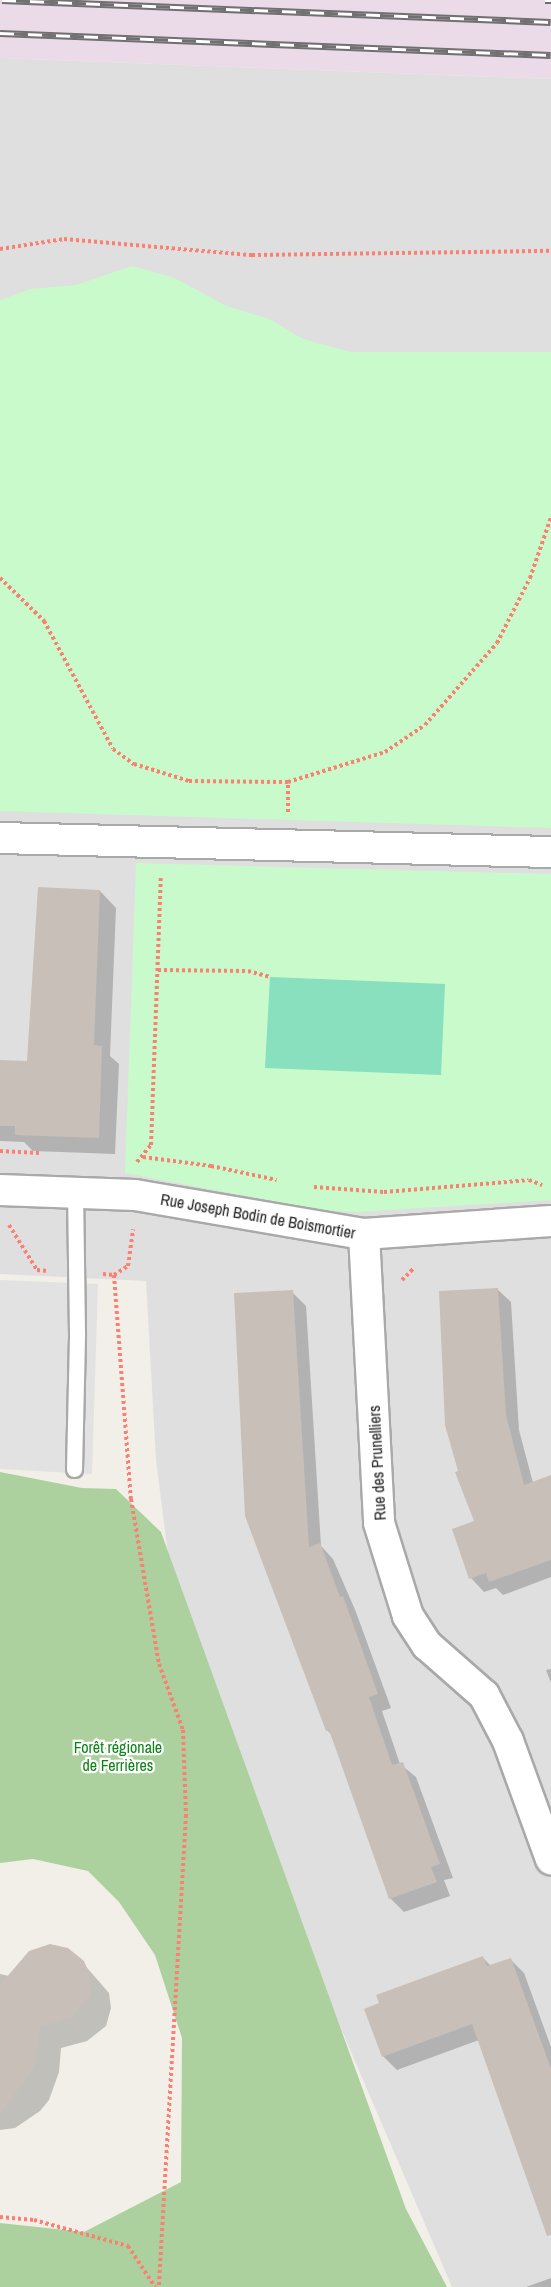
<!DOCTYPE html>
<meta charset="utf-8">
<style>
body{margin:0}
#map{position:relative;width:551px;height:2287px;overflow:hidden;background:#f2efe9;font-family:"Archivo Narrow",sans-serif}
div>[style]{position:absolute}
.residential>*{inset:0;background:#e0dfdf}
.industrial>*{inset:0;background:#ebdbe8}
.forest>*{inset:0;background:#add19e}
.park>*{inset:0;background:#c8facc}
.pitch>*{inset:0;background:#88e0be}
.parking>*{inset:0;background:#e2e2e2}
.shadow>*{inset:0;background:#0003}
.building>*{inset:0;background:#c7bfb8}
.path>*{height:4px;margin-top:-2px;transform-origin:0;background:repeating-linear-gradient(90deg,#fa8072 0 3px,transparent 0 6px)}
.roads{filter:drop-shadow(2px 0 #a9a9a9) drop-shadow(-2px 0 #a9a9a9) drop-shadow(0 2px #a9a9a9) drop-shadow(0 -2px #a9a9a9)}
.lane>*{height:15px;margin:-7.5px;padding:0 7.5px;transform-origin:7.5px;border-radius:7.5px;background:#fff}
.street>*{height:30px;margin:-15px;padding:0 15px;transform-origin:15px;border-radius:15px;background:#fff}
.rail>*{height:7px;margin-top:-3.5px;transform-origin:0;background:repeating-linear-gradient(90deg,#fff 0 14px,#707070 0 28px);box-sizing:border-box;border-block:2px solid #707070}
span{translate:-50% -50%;white-space:nowrap;text-align:center;line-height:1.15;-webkit-text-stroke:4.5px #fff;paint-order:stroke}
.street-label{font-size:16px;color:#222}
.park-label{font-size:16px;color:#0c8416}
</style>
<div id="map">
<div class="residential">
<i style="clip-path:polygon(0 58px,551px 79px,551px 2287px,452px 2287px,181px 1656px,156px 1460px,146px 1281px,0 1274px)"></i>
</div>
<div class="industrial">
<i style="clip-path:polygon(0 0,551px 0,551px 79px,0 58px)"></i>
</div>
<div class="forest">
<i style="clip-path:polygon(0 1472px,82px 1488px,116px 1489px,161px 1532px,406px 2209px,447px 2287px,0 2287px,0 2223px,84px 2232px,181px 2182px,182px 2038px,155px 1955px,119px 1902px,88px 1871px,33px 1859px,0 1863px)"></i>
</div>
<div class="park">
<i style="clip-path:polygon(132px 266px,172px 277px,227px 306px,269px 319px,303px 339px,351px 352px,551px 352px,551px 828px,0 811px,0 300px,31px 289px,76px 285px)"></i>
<i style="clip-path:polygon(136px 863px,551px 874px,551px 1200px,356px 1212px,320px 1210px,125px 1173px)"></i>
</div>
<div class="pitch">
<i style="clip-path:polygon(270px 977px,445px 984px,441px 1075px,265px 1068px)"></i>
</div>
<div class="parking">
<i style="clip-path:polygon(0 1280px,98px 1284px,92px 1474px,0 1469px)"></i>
</div>
<div class="shadow">
<i style="clip-path:polygon(100px 891px,116px 908px,110px 1056px,119px 1064px,115px 1154px,33px 1151px,24px 1142px,0 1141px,0 1061px,29px 1062px)"></i>
<i style="clip-path:polygon(497px 1289px,511px 1302px,519px 1430px,533px 1483px,551px 1476px,551px 1577px,503px 1595px,496px 1588px,484px 1592px,471px 1578px,454px 1530px,476px 1522px,460px 1472px)"></i>
<i style="clip-path:polygon(292px 1292px,306px 1306px,321px 1546px,333px 1559px,356px 1612px,391px 1708px,382px 1711px,400px 1764px,416px 1777px,453px 1878px,444px 1880px,450px 1896px,404px 1912px,390px 1898px,333px 1736px,327px 1730px,247px 1515px)"></i>
<i style="clip-path:polygon(551px 1669px,551px 1683px,546px 1670px)"></i>
<i style="clip-path:polygon(75px 1954px,109px 1993px,111px 2008px,106px 2026px,87px 2041px,61px 2048px,59px 2072px,49px 2100px,40px 2111px,15px 2128px,0 2130px,0 1974px,9px 1976px)"></i>
<i style="clip-path:polygon(483px 1958px,491px 1966px,510px 1959px,524px 1973px,551px 2047px,551px 2234px,479px 2040px,397px 2070px,383px 2056px)"></i>
<i style="clip-path:polygon(551px 2278px,551px 2287px,526px 2287px)"></i>
</div>
<div class="building">
<i style="clip-path:polygon(38px 887px,100px 890px,94px 1045px,102px 1046px,99px 1138px,15px 1135px,15px 1126px,0 1126px,0 1060px,27px 1061px)"></i>
<i style="clip-path:polygon(498px 1288px,506px 1415px,524px 1485px,551px 1475px,551px 1560px,489px 1582px,486px 1573px,469px 1579px,452px 1529px,474px 1521px,455px 1472px,458px 1471px,445px 1425px,439px 1291px)"></i>
<i style="clip-path:polygon(293px 1290px,309px 1547px,320px 1543px,340px 1597px,343px 1596px,378px 1694px,369px 1697px,392px 1765px,403px 1762px,440px 1864px,431px 1867px,437px 1882px,389px 1899px,329px 1730px,326px 1731px,245px 1516px,234px 1293px)"></i>
<i style="clip-path:polygon(50px 1944px,68px 1948px,84px 1961px,91px 1978px,90px 1995px,73px 2017px,40px 2027px,35px 2065px,0 2115px,0 1985px,29px 1951px)"></i>
<i style="clip-path:polygon(483px 1956px,487px 1966px,511px 1958px,551px 2069px,551px 2235px,547px 2236px,472px 2024px,382px 2057px,364px 2009px,379px 2003px,376px 1995px)"></i>
</div>
<div class="path">
<i style="left:0;top:249px;width:65px;rotate:-8.9deg"></i>
<i style="left:64px;top:239px;width:189px;rotate:4.9deg"></i>
<i style="left:252px;top:255px;width:299px;rotate:-0.8deg"></i>
<i style="left:0;top:578px;width:62px;rotate:44.3deg"></i>
<i style="left:44px;top:621px;width:145px;rotate:61.7deg"></i>
<i style="left:113px;top:749px;width:26px;rotate:36deg"></i>
<i style="left:134px;top:764px;width:58px;rotate:17.2deg"></i>
<i style="left:189px;top:781px;width:99px;rotate:0.6deg"></i>
<i style="left:288px;top:782px;width:102px;rotate:-17.2deg"></i>
<i style="left:385px;top:752px;width:48px;rotate:-34deg"></i>
<i style="left:425px;top:725px;width:109px;rotate:-48.7deg"></i>
<i style="left:497px;top:643px;width:73px;rotate:-63.1deg"></i>
<i style="left:530px;top:578px;width:65px;rotate:-71deg"></i>
<i style="left:288px;top:812px;width:30px;rotate:-90deg"></i>
<i style="left:158px;top:970px;width:90px;rotate:0.6deg"></i>
<i style="left:248px;top:971px;width:23px;rotate:15deg"></i>
<i style="left:0;top:1151px;width:39px;rotate:3deg"></i>
<i style="left:143px;top:1157px;width:69px;rotate:7.5deg"></i>
<i style="left:211px;top:1166px;width:67px;rotate:12deg"></i>
<i style="left:137px;top:1162px;width:22px;rotate:-51deg"></i>
<i style="left:151px;top:1145px;width:267px;rotate:-87.9deg"></i>
<i style="left:314px;top:1187px;width:70px;rotate:4.1deg"></i>
<i style="left:384px;top:1192px;width:145px;rotate:-4.7deg"></i>
<i style="left:529px;top:1180px;width:14px;rotate:21deg"></i>
<i style="left:9px;top:1225px;width:53px;rotate:58.1deg"></i>
<i style="left:37px;top:1270px;width:11px;rotate:5deg"></i>
<i style="left:103px;top:1274px;width:11px;rotate:5deg"></i>
<i style="left:114px;top:1275px;width:17px;rotate:-33deg"></i>
<i style="left:128px;top:1266px;width:37px;rotate:-82deg"></i>
<i style="left:114px;top:1275px;width:225px;rotate:85.7deg"></i>
<i style="left:131px;top:1499px;width:167px;rotate:80.4deg"></i>
<i style="left:159px;top:1664px;width:70px;rotate:70deg"></i>
<i style="left:183px;top:1730px;width:85px;rotate:88deg"></i>
<i style="left:186px;top:1815px;width:473px;rotate:93.3deg"></i>
<i style="left:402px;top:1280px;width:18px;rotate:-45deg"></i>
<i style="left:0;top:2217px;width:34px;rotate:5deg"></i>
<i style="left:34px;top:2220px;width:98px;rotate:15.5deg"></i>
<i style="left:128px;top:2246px;width:49px;rotate:56.6deg"></i>
</div>
<div class="roads">
<div class="lane">
<i style="left:74px;top:1469px;width:136px;rotate:-88.7deg"></i>
<i style="left:77px;top:1333px;width:140px;rotate:-90.8deg"></i>
</div>
<div class="street">
<i style="left:0;top:838px;width:551px;rotate:1.46deg"></i>
<i style="left:0;top:1190px;width:135px;rotate:2.1deg"></i>
<i style="left:135px;top:1195px;width:232px;rotate:9.7deg"></i>
<i style="left:364px;top:1234px;width:187px;rotate:-4deg"></i>
<i style="left:364px;top:1234px;width:289px;rotate:87deg"></i>
<i style="left:379px;top:1523px;width:97px;rotate:72.7deg"></i>
<i style="left:408px;top:1616px;width:35px;rotate:57deg"></i>
<i style="left:427px;top:1645px;width:76px;rotate:41.3deg"></i>
<i style="left:484px;top:1695px;width:52px;rotate:62.4deg"></i>
<i style="left:508px;top:1741px;width:126px;rotate:70deg"></i>
</div>
</div>
<div class="rail">
<i style="left:2px;top:0;width:549px;rotate:2.29deg"></i>
<i style="left:545px;top:0;width:6px"></i>
<i style="left:0;top:33px;width:551px;rotate:2.29deg"></i>
</div>
<div class="street-label">
<span style="left:258px;top:1216px;rotate:10deg">Rue Joseph Bodin de Boismortier</span>
<span style="left:377px;top:1463px;rotate:-93deg">Rue des Prunelliers</span>
</div>
<div class="park-label">
<span style="left:118px;top:1756px">Forêt régionale<br>de Ferrières</span>
</div>
</div>
